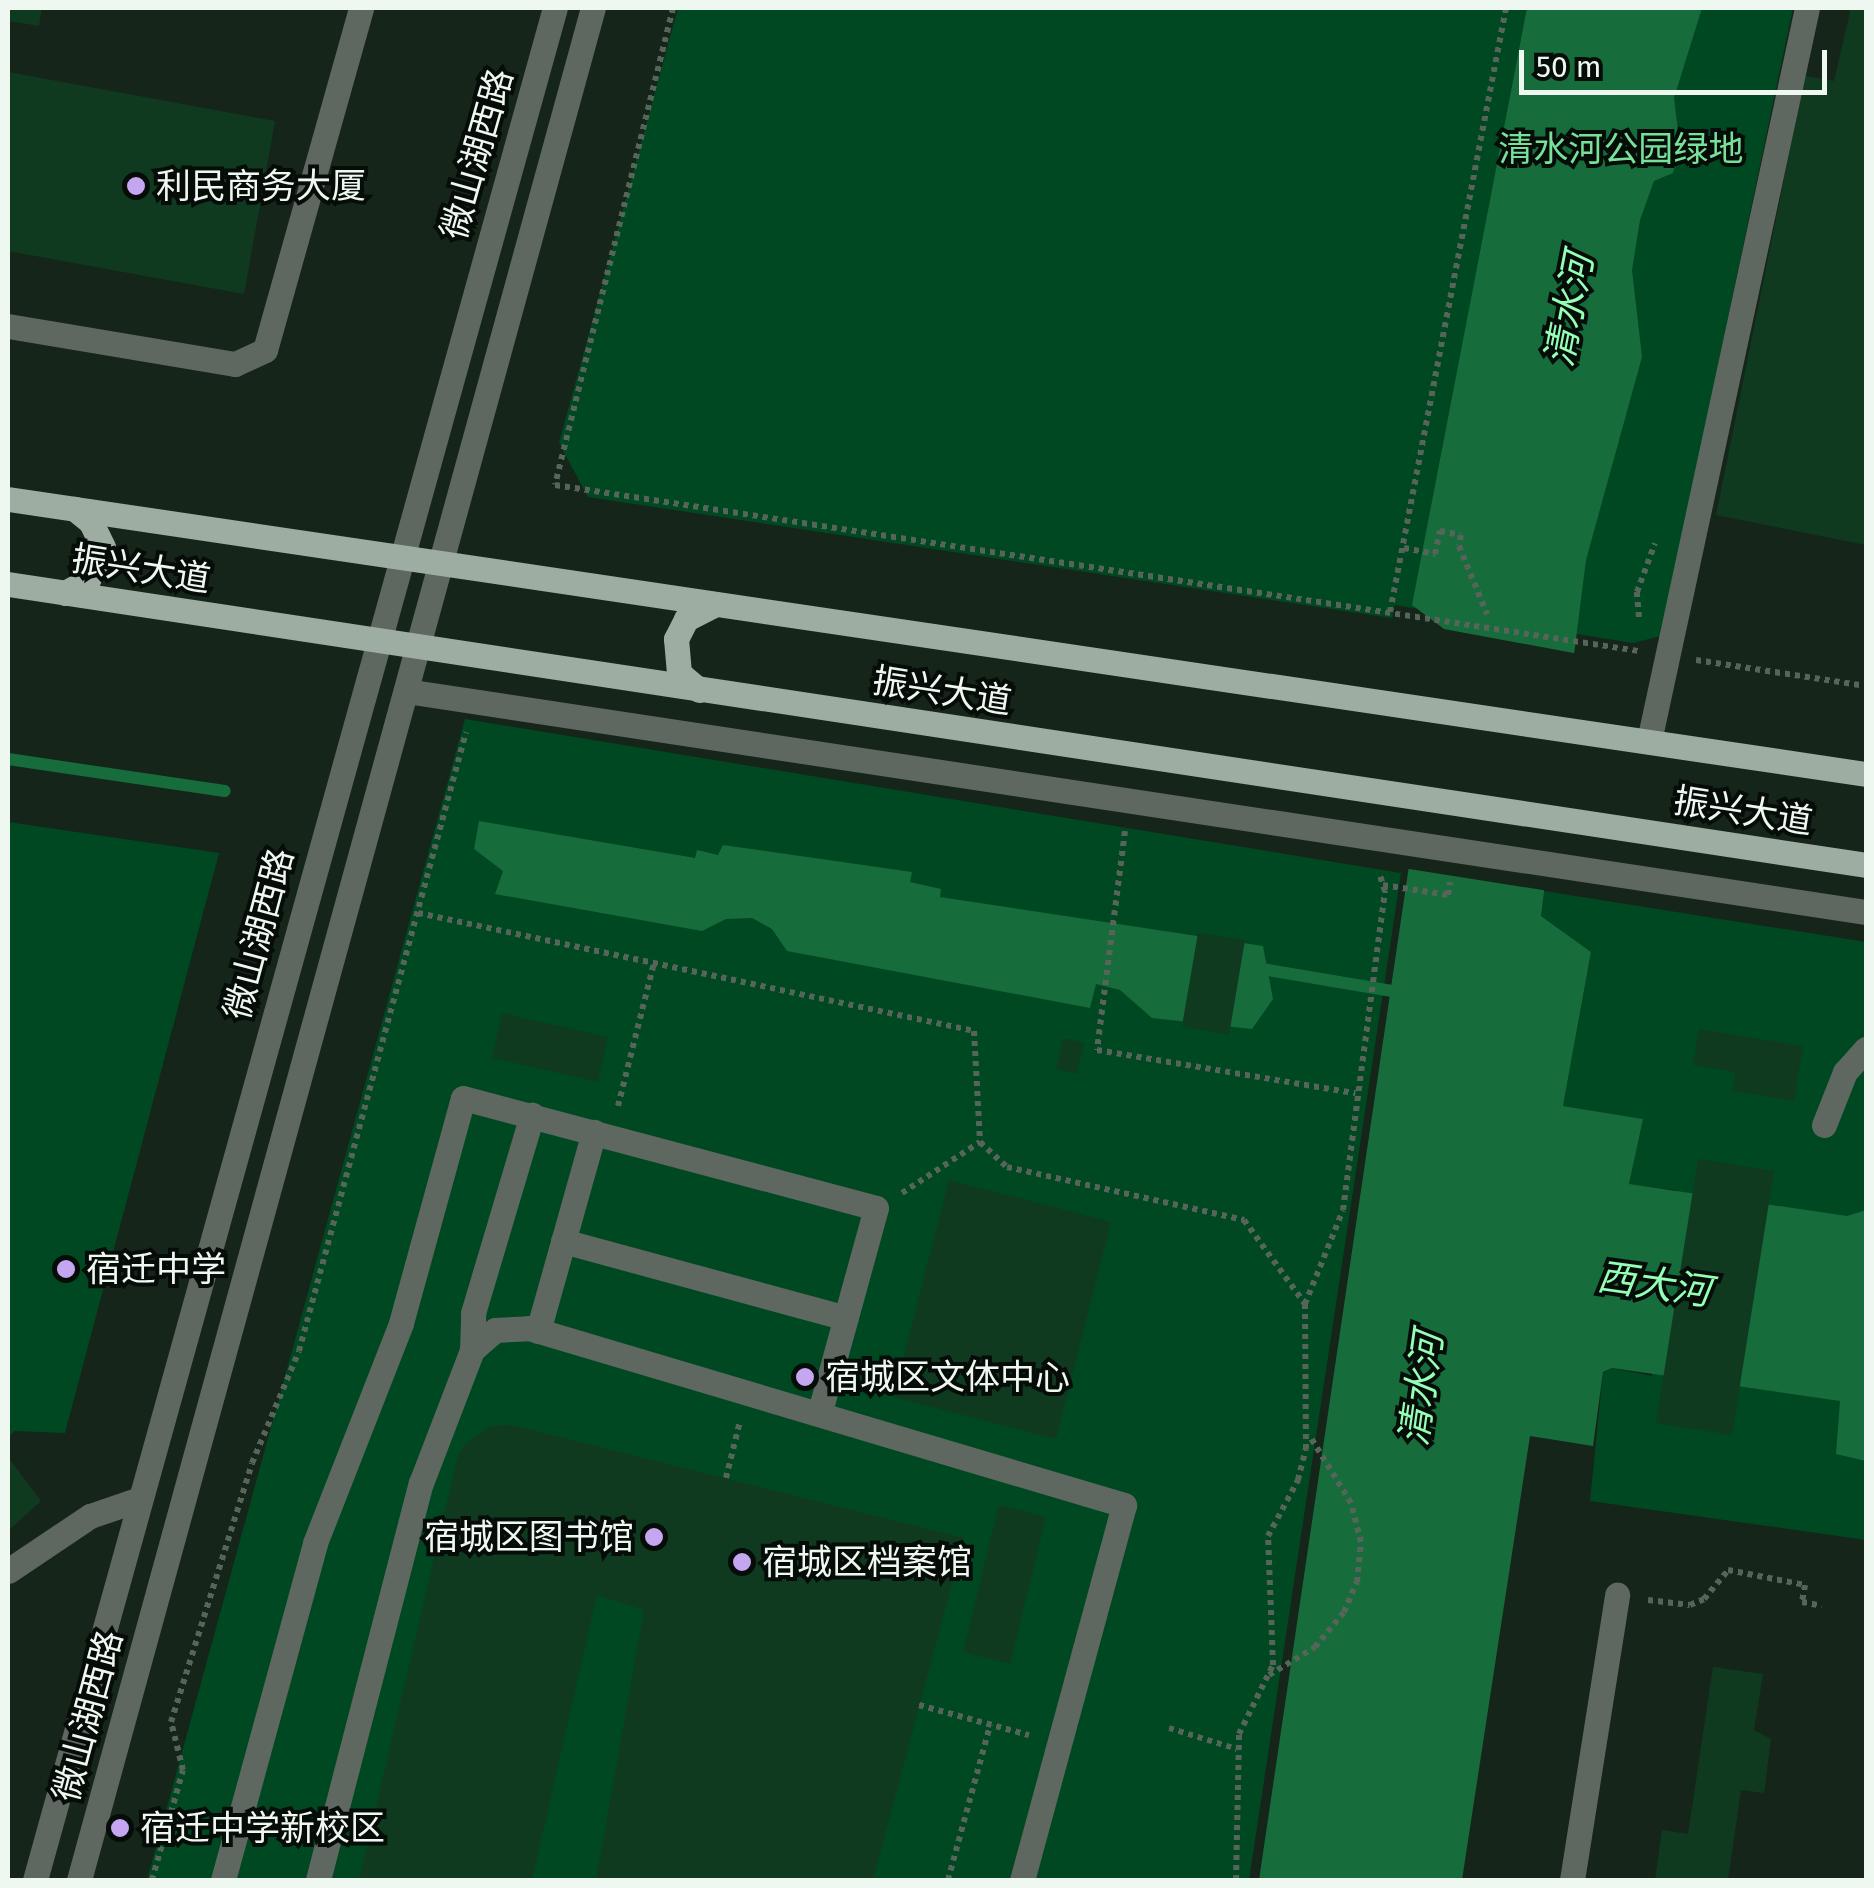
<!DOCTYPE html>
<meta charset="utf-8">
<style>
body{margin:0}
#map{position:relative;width:1874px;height:1888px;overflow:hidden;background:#16251a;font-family:"Fira Sans","Noto Sans SC",sans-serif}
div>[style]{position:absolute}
.green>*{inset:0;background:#004822}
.water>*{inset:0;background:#166c3b}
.pier>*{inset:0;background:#16251a}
.stream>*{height:12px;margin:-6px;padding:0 6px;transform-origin:6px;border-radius:6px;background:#166c3b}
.building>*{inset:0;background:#0f3a20}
.path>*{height:6px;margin-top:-3px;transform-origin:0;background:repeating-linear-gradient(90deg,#57645a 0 5px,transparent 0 10px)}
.minor>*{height:25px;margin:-12.5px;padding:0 12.5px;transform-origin:12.5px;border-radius:12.5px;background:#5f6761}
.major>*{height:25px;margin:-12.5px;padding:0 12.5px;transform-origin:12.5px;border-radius:12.5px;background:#9dada1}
.dots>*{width:28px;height:28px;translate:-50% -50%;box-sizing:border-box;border:5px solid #060c08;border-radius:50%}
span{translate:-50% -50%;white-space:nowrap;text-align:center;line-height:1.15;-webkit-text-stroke:8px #060c08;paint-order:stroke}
.park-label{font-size:35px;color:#77e19a}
.street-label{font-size:35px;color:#eef8f0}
.poi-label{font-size:35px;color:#eef8f0}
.left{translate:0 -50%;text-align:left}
.right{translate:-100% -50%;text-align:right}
.water-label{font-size:38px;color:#95ffb6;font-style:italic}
.frame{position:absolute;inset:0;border:10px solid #eef8f0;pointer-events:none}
.scale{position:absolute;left:1519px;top:50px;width:308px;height:45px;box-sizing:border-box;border:5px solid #eef8f0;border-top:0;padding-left:12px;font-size:30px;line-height:35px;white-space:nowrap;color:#eef8f0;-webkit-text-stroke:8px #060c08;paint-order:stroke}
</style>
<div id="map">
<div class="green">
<i style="clip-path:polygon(678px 8px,1793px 8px,1661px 636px,1633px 643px,1395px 605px,1392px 618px,588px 497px,559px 443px)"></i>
<i style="clip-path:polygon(465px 719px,1401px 873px,1249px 1880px,147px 1880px)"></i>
<i style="clip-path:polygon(8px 822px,219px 853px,65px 1433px,15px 1431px,8px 1437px)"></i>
<i style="clip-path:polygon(1544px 891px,1866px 942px,1866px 1540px,1590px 1501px,1603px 1373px,1612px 1368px,1652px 1376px,1676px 1190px,1629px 1185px,1642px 1119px,1563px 1106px,1591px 952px,1541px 916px)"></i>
</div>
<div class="water">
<i style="clip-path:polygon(1527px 8px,1702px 8px,1674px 98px,1680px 147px,1673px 173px,1654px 181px,1640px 220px,1632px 270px,1642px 357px,1586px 560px,1541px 916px,1591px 952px,1563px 1106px,1643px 1119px,1629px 1184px,1847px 1216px,1866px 1210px,1866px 1461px,1836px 1454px,1840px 1401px,1612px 1368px,1603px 1372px,1593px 1446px,1530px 1436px,1462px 1880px,1259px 1880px,1444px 629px,1412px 605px)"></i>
<i style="clip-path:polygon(479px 821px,695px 858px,697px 850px,718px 855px,723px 845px,912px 872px,910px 882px,941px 889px,940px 897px,1263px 946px,1273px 999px,1252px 1029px,1152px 1018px,1120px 990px,1096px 984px,1090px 1008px,787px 951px,772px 929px,752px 918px,726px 919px,702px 931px,495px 894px,503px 871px,474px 849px)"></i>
</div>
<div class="pier">
<i style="clip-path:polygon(1433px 627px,1579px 654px,1549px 891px,1403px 868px,1438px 631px)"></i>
</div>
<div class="stream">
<i style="left:8px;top:759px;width:219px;rotate:8.4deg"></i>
<i style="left:1256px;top:968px;width:150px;rotate:9.6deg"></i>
</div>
<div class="building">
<i style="clip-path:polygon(8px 8px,42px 8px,39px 26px,8px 21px)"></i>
<i style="clip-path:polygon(1851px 8px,1866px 8px,1866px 545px,1716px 515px,1805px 76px,1834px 81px)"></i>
<i style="clip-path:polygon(8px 72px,275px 121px,244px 294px,8px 251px)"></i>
<i style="clip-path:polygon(1198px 933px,1245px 940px,1229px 1035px,1182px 1026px)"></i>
<i style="clip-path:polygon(502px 1013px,608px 1037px,598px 1082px,492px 1058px)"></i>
<i style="clip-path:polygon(1699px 1029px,1803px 1046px,1794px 1101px,1733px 1091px,1735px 1072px,1693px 1065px)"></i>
<i style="clip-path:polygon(1063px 1038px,1084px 1043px,1077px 1074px,1056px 1069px)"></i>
<i style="clip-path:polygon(1698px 1159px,1774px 1171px,1732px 1435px,1656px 1423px)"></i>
<i style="clip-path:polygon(949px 1180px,1111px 1222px,1056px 1439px,893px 1397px)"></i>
<i style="clip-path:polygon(512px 1425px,964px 1538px,873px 1880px,596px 1880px,644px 1610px,597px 1595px,532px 1880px,359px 1880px,457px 1459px,463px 1446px,490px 1426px)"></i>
<i style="clip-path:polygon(8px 1457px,41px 1501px,8px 1531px)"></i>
<i style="clip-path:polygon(999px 1505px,1046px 1517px,1010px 1664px,963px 1652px)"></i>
<i style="clip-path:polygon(1713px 1667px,1763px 1674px,1754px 1730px,1771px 1739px,1764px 1793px,1741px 1790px,1728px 1880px,1655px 1880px,1662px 1830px,1688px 1834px)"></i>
</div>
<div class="path">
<i style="left:673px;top:8px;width:491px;rotate:103.9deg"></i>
<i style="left:555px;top:485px;width:1097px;rotate:8.71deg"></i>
<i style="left:1404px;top:548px;width:32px;rotate:11deg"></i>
<i style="left:1435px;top:554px;width:24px;rotate:-78deg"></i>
<i style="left:1440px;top:531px;width:21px;rotate:11deg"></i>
<i style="left:1461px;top:535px;width:11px;rotate:100deg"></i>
<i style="left:1459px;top:546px;width:74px;rotate:67.6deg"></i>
<i style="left:1390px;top:612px;width:615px;rotate:-79.13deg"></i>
<i style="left:1639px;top:617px;width:25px;rotate:-95deg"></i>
<i style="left:1637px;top:592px;width:52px;rotate:-69.8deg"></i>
<i style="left:1696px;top:660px;width:172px;rotate:8.7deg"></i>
<i style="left:1125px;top:831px;width:221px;rotate:97.3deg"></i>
<i style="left:1097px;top:1050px;width:262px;rotate:9.5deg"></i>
<i style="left:1383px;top:885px;width:66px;rotate:8.7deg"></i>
<i style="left:1448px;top:895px;width:13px;rotate:-81deg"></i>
<i style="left:418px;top:913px;width:568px;rotate:11.98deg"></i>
<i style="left:974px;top:1031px;width:111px;rotate:86.9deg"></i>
<i style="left:980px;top:1142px;width:37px;rotate:43deg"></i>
<i style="left:1007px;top:1167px;width:243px;rotate:12.6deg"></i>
<i style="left:1244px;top:1220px;width:104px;rotate:54deg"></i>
<i style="left:618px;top:1106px;width:147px;rotate:-75.9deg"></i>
<i style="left:902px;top:1193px;width:93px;rotate:-33.2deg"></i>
<i style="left:726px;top:1478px;width:59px;rotate:-76.2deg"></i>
<i style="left:1648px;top:1600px;width:42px;rotate:6.8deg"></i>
<i style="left:1690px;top:1605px;width:15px;rotate:-23deg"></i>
<i style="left:1704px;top:1599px;width:38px;rotate:-50deg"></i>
<i style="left:1728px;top:1570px;width:78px;rotate:11deg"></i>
<i style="left:1805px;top:1585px;width:17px;rotate:100deg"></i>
<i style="left:1802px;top:1602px;width:20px;rotate:11deg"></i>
<i style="left:1269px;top:1675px;width:54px;rotate:-31.3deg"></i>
<i style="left:1315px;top:1647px;width:45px;rotate:-50.4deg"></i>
<i style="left:1344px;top:1612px;width:33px;rotate:-67deg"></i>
<i style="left:1357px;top:1582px;width:40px;rotate:-84.3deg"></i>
<i style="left:1361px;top:1542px;width:40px;rotate:-104.4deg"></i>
<i style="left:1351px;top:1503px;width:80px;rotate:-121.7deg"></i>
<i style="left:919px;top:1705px;width:114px;rotate:15.3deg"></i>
<i style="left:1169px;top:1728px;width:71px;rotate:17.2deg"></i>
<i style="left:152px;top:1880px;width:114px;rotate:-74.3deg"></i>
<i style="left:183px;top:1770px;width:49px;rotate:-104deg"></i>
<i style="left:171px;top:1722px;width:271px;rotate:-72.6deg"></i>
<i style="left:252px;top:1463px;width:121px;rotate:-67.2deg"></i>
<i style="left:299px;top:1351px;width:641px;rotate:-74.9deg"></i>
<i style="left:948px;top:1880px;width:161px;rotate:-74.8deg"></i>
<i style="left:1236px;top:1880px;width:146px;rotate:-88.8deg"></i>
<i style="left:1239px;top:1734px;width:77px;rotate:-63.8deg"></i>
<i style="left:1273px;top:1665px;width:129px;rotate:-92.2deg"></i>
<i style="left:1268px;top:1536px;width:64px;rotate:-61.8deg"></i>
<i style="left:1298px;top:1480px;width:32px;rotate:-76deg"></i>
<i style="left:1306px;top:1449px;width:145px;rotate:-90.4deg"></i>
<i style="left:1305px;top:1304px;width:101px;rotate:-68deg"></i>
<i style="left:1343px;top:1210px;width:322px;rotate:-82.5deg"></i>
<i style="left:1385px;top:891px;width:20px;rotate:-108deg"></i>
</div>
<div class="minor">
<i style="left:8px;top:326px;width:230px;rotate:9.5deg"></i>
<i style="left:235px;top:364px;width:33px;rotate:-25deg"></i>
<i style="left:265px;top:350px;width:355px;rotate:-74.3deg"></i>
<i style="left:406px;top:691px;width:1477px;rotate:8.61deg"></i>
<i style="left:1649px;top:741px;width:750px;rotate:-77.84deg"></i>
<i style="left:1824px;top:1125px;width:57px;rotate:-68.4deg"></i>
<i style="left:1845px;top:1072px;width:31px;rotate:-48deg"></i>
<i style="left:563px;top:1241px;width:293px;rotate:15.2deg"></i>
<i style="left:538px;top:1331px;width:207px;rotate:-74.3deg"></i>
<i style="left:472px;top:1350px;width:37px;rotate:-88deg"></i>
<i style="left:473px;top:1313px;width:207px;rotate:-73.4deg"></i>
<i style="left:8px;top:1571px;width:99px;rotate:-33.9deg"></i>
<i style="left:90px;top:1516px;width:53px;rotate:-18.8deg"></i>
<i style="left:35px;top:1880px;width:1943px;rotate:-74.48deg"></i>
<i style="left:79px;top:1880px;width:1941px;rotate:-74.65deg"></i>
<i style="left:223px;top:1880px;width:349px;rotate:-74.7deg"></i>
<i style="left:315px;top:1543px;width:236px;rotate:-68.6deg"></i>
<i style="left:401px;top:1323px;width:233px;rotate:-74.6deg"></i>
<i style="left:463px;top:1098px;width:427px;rotate:14.9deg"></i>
<i style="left:876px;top:1208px;width:212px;rotate:105.4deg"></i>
<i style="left:318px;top:1880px;width:410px;rotate:-75.5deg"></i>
<i style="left:421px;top:1483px;width:142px;rotate:-69deg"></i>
<i style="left:472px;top:1350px;width:30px;rotate:-41deg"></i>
<i style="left:495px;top:1330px;width:34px;rotate:-3deg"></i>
<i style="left:529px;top:1328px;width:621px;rotate:16.57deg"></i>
<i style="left:1124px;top:1505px;width:389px;rotate:105.2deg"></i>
<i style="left:1572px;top:1880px;width:289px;rotate:-81deg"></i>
</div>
<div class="major">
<i style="left:8px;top:499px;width:1878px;rotate:8.42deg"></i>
<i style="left:8px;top:584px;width:1879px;rotate:8.6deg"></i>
<i style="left:65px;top:593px;width:26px;rotate:-29deg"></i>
<i style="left:88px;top:580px;width:36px;rotate:-66deg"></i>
<i style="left:103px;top:547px;width:28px;rotate:-116deg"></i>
<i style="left:91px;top:522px;width:21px;rotate:-141deg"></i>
<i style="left:699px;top:690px;width:26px;rotate:-140deg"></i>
<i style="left:679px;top:673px;width:34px;rotate:-95deg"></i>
<i style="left:676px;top:639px;width:22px;rotate:-63deg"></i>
<i style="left:686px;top:619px;width:33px;rotate:-27deg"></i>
</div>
<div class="dots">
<i style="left:136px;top:186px;background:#c5a7f1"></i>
<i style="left:66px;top:1269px;background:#c5a7f1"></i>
<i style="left:805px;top:1377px;background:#c5a7f1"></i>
<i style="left:654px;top:1537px;background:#c5a7f1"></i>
<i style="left:742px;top:1562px;background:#c5a7f1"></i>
<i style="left:120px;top:1828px;background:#c5a7f1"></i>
</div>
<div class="park-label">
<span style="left:1621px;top:149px">清水河公园绿地</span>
</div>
<div class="street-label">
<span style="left:477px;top:154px;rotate:-74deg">微山湖西路</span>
<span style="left:141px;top:569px;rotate:9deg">振兴大道</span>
<span style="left:942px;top:691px;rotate:9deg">振兴大道</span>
<span style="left:1743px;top:811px;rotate:9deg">振兴大道</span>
<span style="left:259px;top:934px;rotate:-75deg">微山湖西路</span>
<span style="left:88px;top:1716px;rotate:-75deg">微山湖西路</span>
</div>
<div class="poi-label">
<span class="left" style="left:156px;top:186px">利民商务大厦</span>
<span class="left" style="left:86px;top:1269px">宿迁中学</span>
<span class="left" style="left:825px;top:1377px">宿城区文体中心</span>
<span class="right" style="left:634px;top:1537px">宿城区图书馆</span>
<span class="left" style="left:762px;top:1562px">宿城区档案馆</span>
<span class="left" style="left:140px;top:1828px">宿迁中学新校区</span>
</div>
<div class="water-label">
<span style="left:1570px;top:310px;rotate:-79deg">清水河</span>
<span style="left:1654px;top:1285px;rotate:8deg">西大河</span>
<span style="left:1422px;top:1389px;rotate:-82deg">清水河</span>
</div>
<div class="frame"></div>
<div class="scale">50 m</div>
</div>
